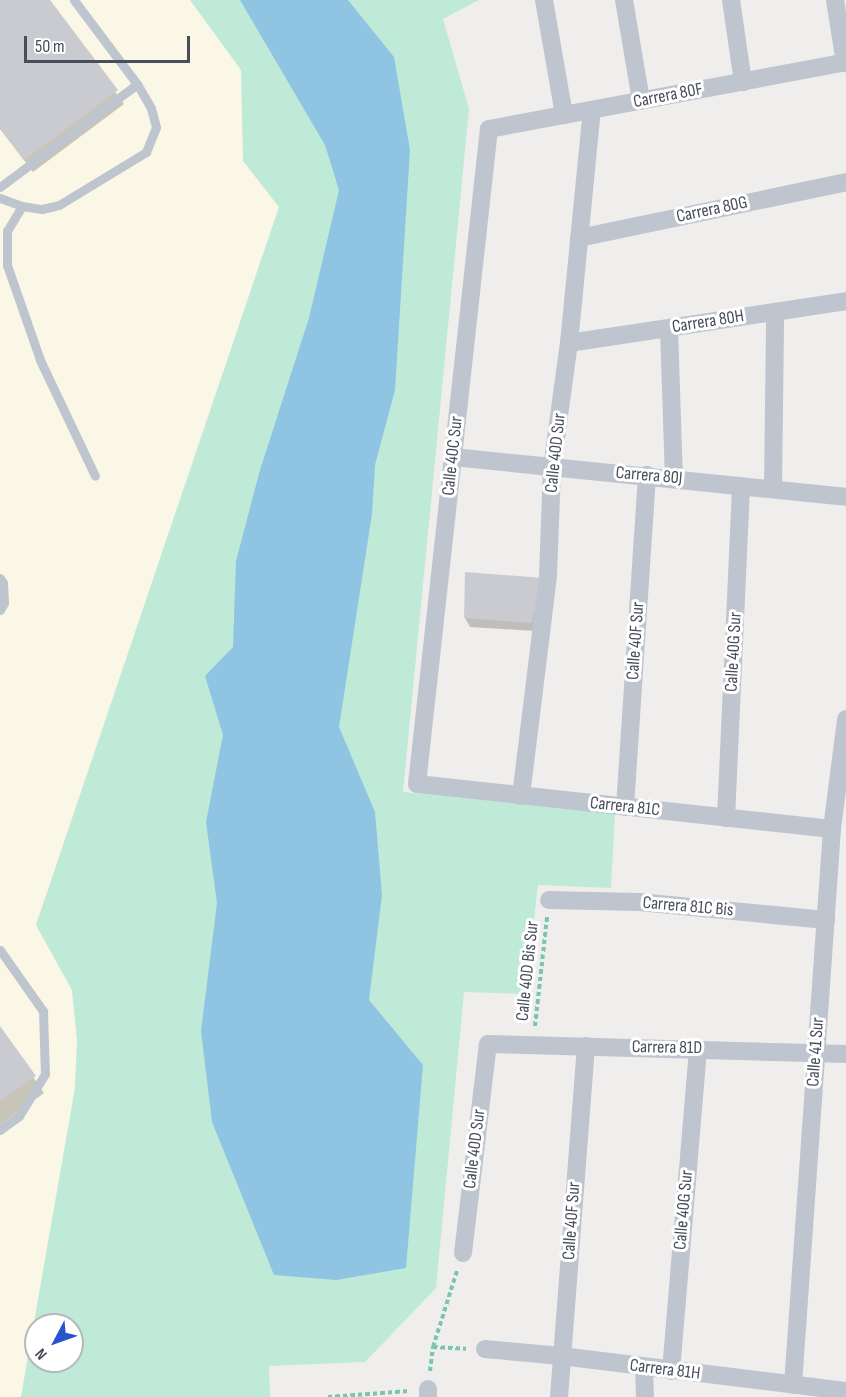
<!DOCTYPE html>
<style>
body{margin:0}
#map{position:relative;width:846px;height:1397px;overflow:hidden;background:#f0eded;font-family:"Sofia Sans Condensed",sans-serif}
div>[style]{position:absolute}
.commercial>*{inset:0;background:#faf7e7}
.green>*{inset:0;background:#beead7}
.water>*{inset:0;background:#8fc4e3}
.shadow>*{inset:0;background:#0003}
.building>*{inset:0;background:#cacbd1}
.path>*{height:4px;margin-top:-2px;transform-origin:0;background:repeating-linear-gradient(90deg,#7ac5ad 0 4.5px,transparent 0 7.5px)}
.service>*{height:9px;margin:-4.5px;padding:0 4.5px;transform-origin:4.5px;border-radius:4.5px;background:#bfc5ce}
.minor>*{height:18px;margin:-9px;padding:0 9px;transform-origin:9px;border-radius:9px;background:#bfc5ce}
span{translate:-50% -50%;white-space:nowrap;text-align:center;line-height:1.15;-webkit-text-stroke:6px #fff;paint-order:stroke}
.street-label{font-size:18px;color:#474d59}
.north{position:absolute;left:24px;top:1313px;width:60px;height:60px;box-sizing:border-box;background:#fff;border:2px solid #b5b8bd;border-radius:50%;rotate:229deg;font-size:16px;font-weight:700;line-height:24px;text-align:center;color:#474d59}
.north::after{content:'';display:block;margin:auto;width:21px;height:27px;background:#2855ce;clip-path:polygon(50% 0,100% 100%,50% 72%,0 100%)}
.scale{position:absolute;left:24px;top:36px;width:166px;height:27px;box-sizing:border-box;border:3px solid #474d59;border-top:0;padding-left:8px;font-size:18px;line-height:21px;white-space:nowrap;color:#474d59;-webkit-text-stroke:4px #fff;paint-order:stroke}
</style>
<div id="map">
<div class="commercial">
<i style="clip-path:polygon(0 0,190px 0,242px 70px,243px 161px,279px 207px,36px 925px,72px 990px,77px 1040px,75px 1088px,21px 1397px,0 1397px)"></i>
</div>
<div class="green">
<i style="clip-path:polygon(evenodd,190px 0,479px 0,443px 19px,469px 109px,403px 792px,615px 813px,611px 888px,538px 885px,525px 994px,464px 992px,436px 1288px,365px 1362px,269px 1366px,270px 1397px,21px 1397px,75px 1088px,77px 1040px,72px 990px,36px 925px,279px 207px,243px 161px,241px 70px,190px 0,36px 1325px,72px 1325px,72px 1361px,36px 1361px,36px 1325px)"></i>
</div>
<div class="water">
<i style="clip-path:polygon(240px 0,348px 0,394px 57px,410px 150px,395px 390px,375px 465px,372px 514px,339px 727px,375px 812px,382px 895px,369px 1000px,423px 1065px,406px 1268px,336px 1280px,274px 1275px,212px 1122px,201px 1031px,217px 903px,206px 822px,223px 735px,205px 676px,233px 647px,236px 561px,260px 470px,309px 318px,339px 190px,325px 145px)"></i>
</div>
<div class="shadow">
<i style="clip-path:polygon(0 0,48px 0,124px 104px,33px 172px,0 129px)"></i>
<i style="clip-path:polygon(543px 579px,535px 631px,470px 627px,465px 618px)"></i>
<i style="clip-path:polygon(0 1029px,44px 1093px,0 1125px)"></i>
</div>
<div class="building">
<i style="clip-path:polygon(0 0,50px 0,118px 90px,24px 160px,0 128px)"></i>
<i style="clip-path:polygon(465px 572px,544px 578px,531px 623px,464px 618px)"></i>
<i style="clip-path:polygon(0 1026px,36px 1076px,0 1101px)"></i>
</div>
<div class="path">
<i style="left:535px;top:1026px;width:110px;rotate:-83.7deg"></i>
<i style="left:433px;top:1347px;width:33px;rotate:3deg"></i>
<i style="left:430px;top:1371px;width:24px;rotate:-83deg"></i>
<i style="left:433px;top:1347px;width:80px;rotate:-72.5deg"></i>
<i style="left:328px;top:1397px;width:81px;rotate:-4.2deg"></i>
</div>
<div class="service">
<i style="left:0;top:187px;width:171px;rotate:-36.9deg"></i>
<i style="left:0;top:198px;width:23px;rotate:20deg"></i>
<i style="left:22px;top:206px;width:20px;rotate:9deg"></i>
<i style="left:42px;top:209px;width:17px;rotate:-13deg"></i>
<i style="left:59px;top:205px;width:102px;rotate:-31.3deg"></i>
<i style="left:146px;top:152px;width:27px;rotate:-68deg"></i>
<i style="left:156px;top:127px;width:20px;rotate:-105deg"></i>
<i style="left:151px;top:108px;width:28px;rotate:-120deg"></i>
<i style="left:137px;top:84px;width:105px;rotate:-126.9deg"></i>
<i style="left:22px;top:206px;width:29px;rotate:121deg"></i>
<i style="left:7px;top:231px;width:34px;rotate:90deg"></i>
<i style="left:7px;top:265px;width:101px;rotate:70.8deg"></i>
<i style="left:40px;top:360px;width:128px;rotate:64.6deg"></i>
<i style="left:0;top:578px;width:6px;rotate:59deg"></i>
<i style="left:3px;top:583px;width:20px;rotate:87deg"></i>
<i style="left:4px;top:603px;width:8px;rotate:120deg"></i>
<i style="left:0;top:950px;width:75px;rotate:54.8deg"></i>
<i style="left:43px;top:1011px;width:63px;rotate:88.2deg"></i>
<i style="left:45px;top:1074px;width:49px;rotate:121.8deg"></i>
<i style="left:19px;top:1116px;width:24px;rotate:144deg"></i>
</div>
<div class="minor">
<i style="left:544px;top:0;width:117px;rotate:80.1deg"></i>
<i style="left:624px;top:0;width:102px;rotate:80.4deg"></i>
<i style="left:731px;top:0;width:83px;rotate:81.7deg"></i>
<i style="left:835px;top:0;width:64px;rotate:81deg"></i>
<i style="left:579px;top:238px;width:273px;rotate:-11.8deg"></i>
<i style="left:669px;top:329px;width:149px;rotate:88.1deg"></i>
<i style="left:569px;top:343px;width:280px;rotate:-8.6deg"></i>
<i style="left:453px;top:457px;width:395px;rotate:5.8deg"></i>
<i style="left:773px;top:488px;width:176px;rotate:-89.3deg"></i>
<i style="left:521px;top:796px;width:222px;rotate:-83deg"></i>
<i style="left:548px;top:576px;width:108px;rotate:-87.9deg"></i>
<i style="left:552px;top:468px;width:126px;rotate:-82.3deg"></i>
<i style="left:569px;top:343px;width:234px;rotate:-84.4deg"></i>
<i style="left:625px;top:807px;width:333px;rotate:-86.2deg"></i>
<i style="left:726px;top:818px;width:332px;rotate:-87.4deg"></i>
<i style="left:832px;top:829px;width:417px;rotate:-173.8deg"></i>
<i style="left:417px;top:784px;width:659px;rotate:-83.73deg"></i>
<i style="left:489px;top:129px;width:363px;rotate:-10.6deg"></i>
<i style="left:549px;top:900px;width:90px;rotate:1.3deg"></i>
<i style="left:639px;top:902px;width:188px;rotate:5.5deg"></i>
<i style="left:463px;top:1253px;width:210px;rotate:-83.2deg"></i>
<i style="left:488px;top:1044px;width:358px;rotate:1.6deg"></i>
<i style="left:485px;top:1349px;width:76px;rotate:5.3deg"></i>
<i style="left:561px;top:1356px;width:287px;rotate:7deg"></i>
<i style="left:644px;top:1368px;width:29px;rotate:88deg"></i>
<i style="left:671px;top:1371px;width:324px;rotate:-85.2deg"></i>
<i style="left:793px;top:1385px;width:557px;rotate:-85.99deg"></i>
<i style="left:832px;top:829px;width:111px;rotate:-82.7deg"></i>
<i style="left:428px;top:1389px;width:8px;rotate:90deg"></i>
<i style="left:559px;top:1397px;width:352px;rotate:-85.6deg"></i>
</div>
<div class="street-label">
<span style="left:668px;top:96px;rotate:-11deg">Carrera 80F</span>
<span style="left:712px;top:210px;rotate:-12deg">Carrera 80G</span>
<span style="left:708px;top:322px;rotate:-9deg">Carrera 80H</span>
<span style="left:556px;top:453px;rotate:-84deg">Calle 40D Sur</span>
<span style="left:453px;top:456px;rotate:-84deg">Calle 40C Sur</span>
<span style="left:649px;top:476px;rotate:5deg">Carrera 80J</span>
<span style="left:636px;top:641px;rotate:-86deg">Calle 40F Sur</span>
<span style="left:734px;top:652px;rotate:-87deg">Calle 40G Sur</span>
<span style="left:625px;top:807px;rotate:6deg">Carrera 81C</span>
<span style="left:688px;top:907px;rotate:5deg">Carrera 81C Bis</span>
<span style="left:528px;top:971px;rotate:-84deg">Calle 40D Bis Sur</span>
<span style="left:667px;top:1048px;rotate:1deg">Carrera 81D</span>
<span style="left:816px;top:1052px;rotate:-86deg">Calle 41 Sur</span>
<span style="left:475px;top:1149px;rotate:-83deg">Calle 40D Sur</span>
<span style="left:684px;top:1210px;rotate:-85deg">Calle 40G Sur</span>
<span style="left:572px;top:1221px;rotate:-86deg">Calle 40F Sur</span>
<span style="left:665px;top:1370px;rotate:7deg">Carrera 81H</span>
</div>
<div class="north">N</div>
<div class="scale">50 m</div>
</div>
